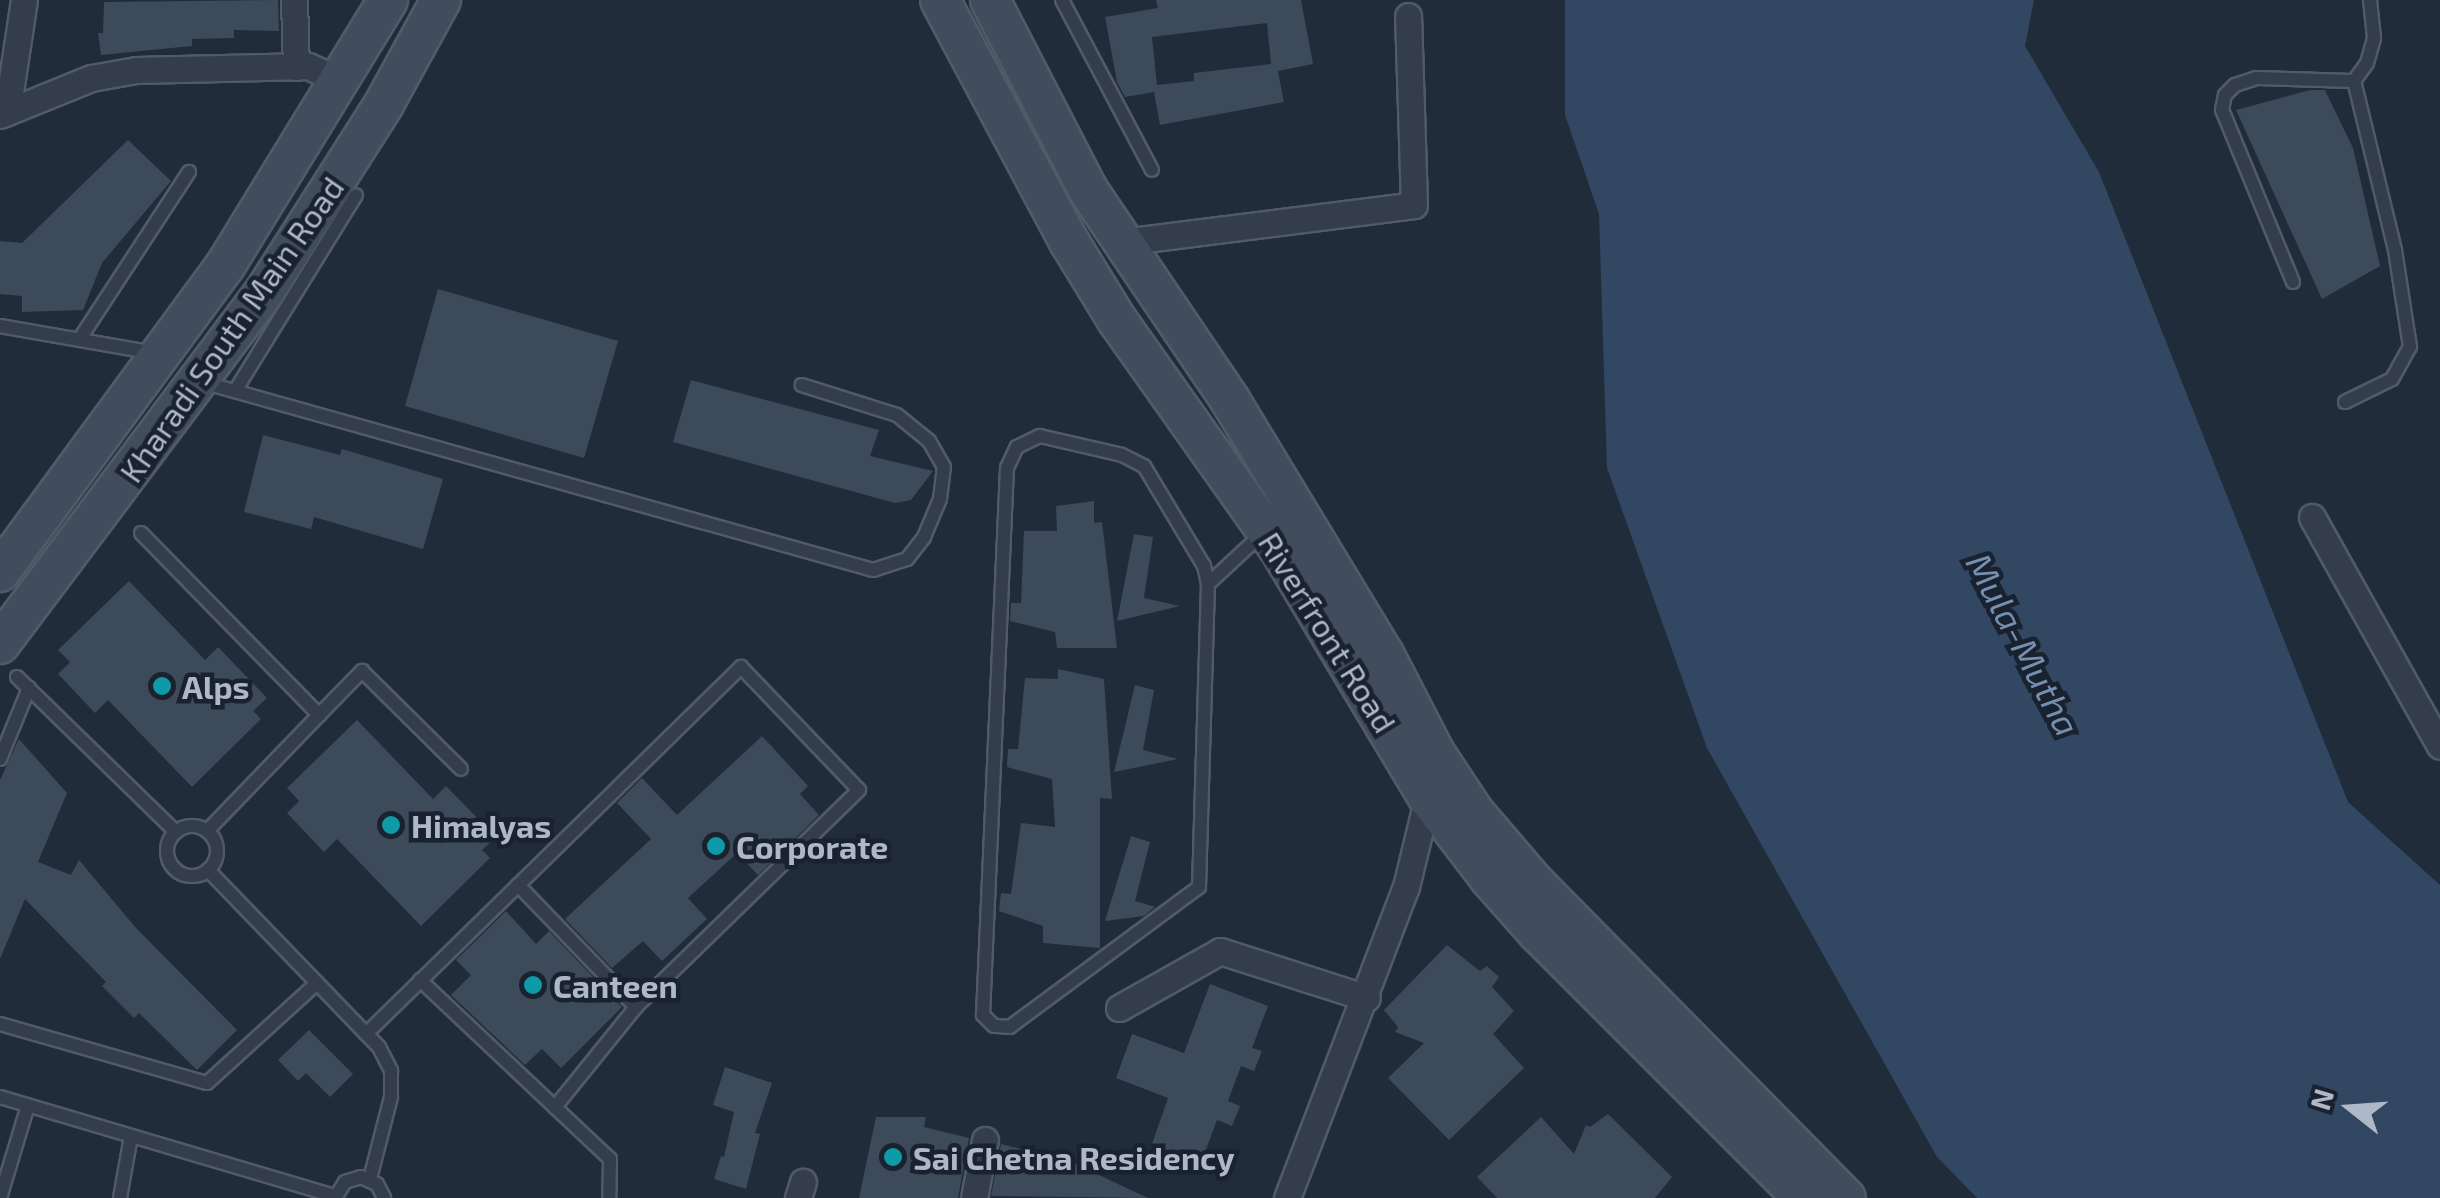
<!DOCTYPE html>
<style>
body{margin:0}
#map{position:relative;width:2440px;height:1198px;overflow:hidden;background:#202c39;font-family:"Exo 2",sans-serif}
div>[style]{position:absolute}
.water>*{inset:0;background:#324762}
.building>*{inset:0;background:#3c4a59}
.roads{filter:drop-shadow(2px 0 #515b67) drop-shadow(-2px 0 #515b67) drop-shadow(0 2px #515b67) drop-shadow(0 -2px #515b67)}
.lane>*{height:12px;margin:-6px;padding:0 6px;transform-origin:6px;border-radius:6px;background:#343d4a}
.lane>.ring{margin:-6px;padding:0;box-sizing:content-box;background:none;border:12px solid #343d4a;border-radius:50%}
.street>*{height:25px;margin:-12.5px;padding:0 12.5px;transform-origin:12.5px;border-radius:12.5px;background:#343d4a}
.secondary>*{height:38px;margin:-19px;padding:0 19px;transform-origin:19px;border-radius:19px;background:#414c5d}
.dots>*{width:28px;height:28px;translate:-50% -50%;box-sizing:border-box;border:5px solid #19222e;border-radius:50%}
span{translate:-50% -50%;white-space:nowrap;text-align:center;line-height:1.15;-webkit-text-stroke:9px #19222e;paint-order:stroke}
.street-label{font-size:32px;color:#aeb8c6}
.poi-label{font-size:32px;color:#aeb8c6;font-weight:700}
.left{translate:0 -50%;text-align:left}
.water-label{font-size:35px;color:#748fb0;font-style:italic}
.north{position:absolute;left:2300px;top:1058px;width:100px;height:100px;-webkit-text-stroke:8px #19222e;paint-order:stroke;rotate:287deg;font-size:28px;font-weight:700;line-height:40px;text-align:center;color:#aeb8c6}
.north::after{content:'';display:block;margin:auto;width:35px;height:45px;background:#aeb8c6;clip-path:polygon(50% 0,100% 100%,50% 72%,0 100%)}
</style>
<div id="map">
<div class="water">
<i style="clip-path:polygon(1565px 0,2034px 0,2025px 46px,2099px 172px,2348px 802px,2440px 885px,2440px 1198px,1977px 1198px,1937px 1157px,1707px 748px,1607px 468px,1599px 214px,1565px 115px)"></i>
</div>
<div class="building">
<i style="clip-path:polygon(278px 0,279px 31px,234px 30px,234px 38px,192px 39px,192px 46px,101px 55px,98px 33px,103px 33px,104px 2px)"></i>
<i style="clip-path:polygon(evenodd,1156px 0,1301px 0,1313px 64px,1278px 71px,1284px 102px,1160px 125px,1154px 92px,1125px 97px,1117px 82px,1105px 17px,1158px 8px,1156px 0,1267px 23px,1271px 64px,1194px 73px,1194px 81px,1157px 85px,1152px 37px,1267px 23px)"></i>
<i style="clip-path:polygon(2310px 90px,2325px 90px,2353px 148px,2380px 266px,2322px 299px,2236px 110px)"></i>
<i style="clip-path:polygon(128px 140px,171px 181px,102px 263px,83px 310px,22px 312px,22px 296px,0 294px,0 241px,22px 243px)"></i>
<i style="clip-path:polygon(438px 289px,618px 341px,584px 458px,405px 406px)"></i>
<i style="clip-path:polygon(691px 380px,879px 430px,870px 456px,933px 471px,911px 500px,895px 503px,673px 442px)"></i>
<i style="clip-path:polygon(263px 435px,340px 455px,342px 449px,443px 479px,423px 549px,314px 517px,311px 529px,244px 512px)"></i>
<i style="clip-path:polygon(1094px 501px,1094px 523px,1102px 522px,1117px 648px,1057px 648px,1055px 632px,1010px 621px,1011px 603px,1021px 603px,1024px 531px,1057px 531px,1056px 506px)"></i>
<i style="clip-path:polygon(1134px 534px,1153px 537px,1144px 598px,1180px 606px,1117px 621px)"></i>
<i style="clip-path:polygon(129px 581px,205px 660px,218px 647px,267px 698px,253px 711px,261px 719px,192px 787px,108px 700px,95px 713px,58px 674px,70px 662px,58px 650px)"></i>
<i style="clip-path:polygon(1058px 669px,1104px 679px,1112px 799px,1100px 798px,1100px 948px,1043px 943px,1043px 926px,999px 911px,1001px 893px,1011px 894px,1021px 823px,1055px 827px,1052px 779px,1007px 767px,1008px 749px,1018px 749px,1025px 678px,1058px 679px)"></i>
<i style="clip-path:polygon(1135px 685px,1154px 690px,1143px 750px,1178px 759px,1114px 772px)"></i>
<i style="clip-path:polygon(357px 720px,433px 799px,446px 786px,496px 837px,482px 850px,490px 858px,421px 926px,337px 839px,324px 852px,287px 813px,299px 801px,287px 788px)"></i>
<i style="clip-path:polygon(762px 736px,808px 786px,800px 794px,819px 815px,758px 875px,737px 853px,688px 898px,707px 919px,662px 961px,643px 941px,612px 968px,565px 919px,651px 839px,617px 803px,642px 778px,677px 815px)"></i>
<i style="clip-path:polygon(19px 739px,67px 793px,38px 862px,71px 875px,79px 860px,136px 928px,237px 1030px,197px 1070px,139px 1013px,134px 1018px,102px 986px,106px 982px,25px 899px,0 959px,0 780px)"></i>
<i style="clip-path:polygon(1131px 836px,1150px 842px,1135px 901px,1155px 907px,1144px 916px,1105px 921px)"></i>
<i style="clip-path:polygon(506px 911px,536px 944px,549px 931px,622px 1007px,561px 1068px,542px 1049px,525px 1065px,451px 995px,471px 975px,456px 960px)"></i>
<i style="clip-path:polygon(1447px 945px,1480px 971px,1487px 966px,1499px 977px,1492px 987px,1514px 1011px,1493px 1034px,1524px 1068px,1449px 1140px,1388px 1078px,1424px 1043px,1395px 1032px,1398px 1027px,1384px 1010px)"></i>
<i style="clip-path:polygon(1210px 984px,1268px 1006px,1252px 1048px,1262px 1051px,1254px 1071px,1241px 1066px,1228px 1101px,1240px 1106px,1232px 1126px,1217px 1120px,1201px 1163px,1152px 1144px,1168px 1098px,1116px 1078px,1132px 1034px,1184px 1053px)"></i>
<i style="clip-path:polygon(309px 1030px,353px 1074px,330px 1097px,306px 1073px,298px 1081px,278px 1060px)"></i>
<i style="clip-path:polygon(725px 1067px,772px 1083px,755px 1133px,760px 1134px,746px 1189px,714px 1179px,721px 1156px,724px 1157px,734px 1112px,713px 1105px)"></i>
<i style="clip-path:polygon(1608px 1114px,1672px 1177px,1655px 1198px,1497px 1198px,1477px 1177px,1541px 1117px,1574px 1154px,1586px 1125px,1590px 1127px)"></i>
<i style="clip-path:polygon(876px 1117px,926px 1117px,924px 1127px,969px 1138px,958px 1198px,859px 1198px)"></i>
<i style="clip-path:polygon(1001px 1144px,1071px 1162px,1148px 1198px,991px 1196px)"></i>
</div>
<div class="roads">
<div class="lane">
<i style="left:1062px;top:0;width:192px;rotate:62.1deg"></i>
<i style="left:2293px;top:282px;width:186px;rotate:-112.4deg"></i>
<i style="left:2222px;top:110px;width:15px;rotate:-79deg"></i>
<i style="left:2225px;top:95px;width:14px;rotate:-45deg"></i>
<i style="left:2235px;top:85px;width:22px;rotate:-18deg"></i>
<i style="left:2256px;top:78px;width:98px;rotate:1.8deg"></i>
<i style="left:0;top:326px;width:157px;rotate:9.9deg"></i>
<i style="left:79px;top:340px;width:201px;rotate:-56.8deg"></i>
<i style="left:202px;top:382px;width:697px;rotate:15.65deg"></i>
<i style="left:873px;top:570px;width:36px;rotate:-18deg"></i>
<i style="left:907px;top:559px;width:28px;rotate:-52deg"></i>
<i style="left:924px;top:537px;width:41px;rotate:-67.2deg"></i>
<i style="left:940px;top:499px;width:32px;rotate:-83deg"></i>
<i style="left:944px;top:467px;width:30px;rotate:-120deg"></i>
<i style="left:929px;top:441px;width:41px;rotate:-140.9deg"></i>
<i style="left:897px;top:415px;width:100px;rotate:-162.5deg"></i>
<i style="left:235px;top:391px;width:230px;rotate:-58.3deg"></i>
<i style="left:2345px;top:402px;width:52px;rotate:-26.1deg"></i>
<i style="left:2392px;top:379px;width:37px;rotate:-61deg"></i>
<i style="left:2410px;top:347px;width:98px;rotate:-98.8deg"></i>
<i style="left:2395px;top:250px;width:174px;rotate:-103.6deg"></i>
<i style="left:2354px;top:81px;width:22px;rotate:-54deg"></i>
<i style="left:2367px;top:63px;width:26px;rotate:-74deg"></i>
<i style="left:2374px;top:38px;width:38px;rotate:-96deg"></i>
<i style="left:1040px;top:436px;width:84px;rotate:13deg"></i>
<i style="left:1122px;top:455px;width:25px;rotate:27deg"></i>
<i style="left:1144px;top:466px;width:117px;rotate:59deg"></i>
<i style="left:1204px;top:566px;width:18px;rotate:77deg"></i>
<i style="left:1208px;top:584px;width:303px;rotate:91.7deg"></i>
<i style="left:1199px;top:887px;width:235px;rotate:143.5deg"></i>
<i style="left:1010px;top:1027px;width:16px;rotate:-176deg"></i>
<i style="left:994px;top:1026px;width:16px;rotate:-135deg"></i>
<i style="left:983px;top:1015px;width:548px;rotate:-87.49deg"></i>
<i style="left:1007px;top:468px;width:23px;rotate:-65deg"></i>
<i style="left:1017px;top:447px;width:25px;rotate:-26deg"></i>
<i style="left:141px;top:533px;width:255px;rotate:45.6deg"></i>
<i style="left:319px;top:715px;width:161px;rotate:134deg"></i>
<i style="left:1208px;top:584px;width:78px;rotate:-42.9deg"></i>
<i style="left:17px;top:677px;width:222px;rotate:44.3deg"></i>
<i style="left:319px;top:715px;width:62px;rotate:-45.7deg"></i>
<i style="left:362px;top:671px;width:139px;rotate:44.7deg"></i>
<i style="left:0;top:759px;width:77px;rotate:-67.8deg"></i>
<i class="ring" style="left:167px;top:826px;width:38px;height:38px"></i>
<i style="left:208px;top:870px;width:246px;rotate:46deg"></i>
<i style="left:379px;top:1047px;width:27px;rotate:63deg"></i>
<i style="left:391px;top:1071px;width:26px;rotate:90deg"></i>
<i style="left:391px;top:1097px;width:85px;rotate:104.4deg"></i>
<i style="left:518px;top:885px;width:170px;rotate:46deg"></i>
<i style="left:420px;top:980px;width:261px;rotate:43.3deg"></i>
<i style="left:610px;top:1159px;width:39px;rotate:91deg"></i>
<i style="left:0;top:1024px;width:215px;rotate:15.9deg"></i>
<i style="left:207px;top:1083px;width:149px;rotate:-42.3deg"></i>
<i style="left:366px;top:1034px;width:525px;rotate:-44.38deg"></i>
<i style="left:741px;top:667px;width:170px;rotate:46.2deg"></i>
<i style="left:859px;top:790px;width:311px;rotate:135.8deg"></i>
<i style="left:636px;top:1007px;width:129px;rotate:129deg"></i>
<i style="left:0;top:1097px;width:349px;rotate:16.5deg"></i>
<i style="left:0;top:1198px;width:97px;rotate:-73.2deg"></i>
<i style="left:120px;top:1198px;width:63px;rotate:-79.9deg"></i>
<i style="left:335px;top:1198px;width:19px;rotate:-58deg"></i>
<i style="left:345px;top:1182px;width:17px;rotate:-17deg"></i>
<i style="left:361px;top:1177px;width:17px;rotate:24deg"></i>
<i style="left:377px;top:1184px;width:16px;rotate:63deg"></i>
</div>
<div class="street">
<i style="left:294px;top:0;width:67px;rotate:88.3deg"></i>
<i style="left:7px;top:112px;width:113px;rotate:-81.4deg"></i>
<i style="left:0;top:115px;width:98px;rotate:-22.1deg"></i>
<i style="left:91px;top:78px;width:46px;rotate:-10.1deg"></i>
<i style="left:136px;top:70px;width:172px;rotate:-1.3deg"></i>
<i style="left:308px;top:66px;width:37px;rotate:24deg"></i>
<i style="left:1122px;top:242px;width:294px;rotate:-7.2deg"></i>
<i style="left:1414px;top:205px;width:189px;rotate:-91.8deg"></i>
<i style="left:2312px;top:517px;width:262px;rotate:60.8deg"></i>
<i style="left:1119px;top:1008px;width:116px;rotate:-29.4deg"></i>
<i style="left:1220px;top:951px;width:154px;rotate:17.7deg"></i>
<i style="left:798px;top:1198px;width:17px;rotate:-73deg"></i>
<i style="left:974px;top:1198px;width:59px;rotate:-79.3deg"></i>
<i style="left:1287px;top:1198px;width:333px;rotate:-69.1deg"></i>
<i style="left:1406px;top:887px;width:102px;rotate:-76.4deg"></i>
</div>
<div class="secondary">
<i style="left:940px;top:0;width:276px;rotate:61.9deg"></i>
<i style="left:1070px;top:243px;width:90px;rotate:58.6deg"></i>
<i style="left:1117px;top:320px;width:278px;rotate:54.7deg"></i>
<i style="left:1278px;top:547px;width:294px;rotate:59.1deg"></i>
<i style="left:1429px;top:799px;width:101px;rotate:52.7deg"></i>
<i style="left:1490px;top:879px;width:72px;rotate:48.4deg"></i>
<i style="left:1538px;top:933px;width:375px;rotate:45deg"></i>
<i style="left:990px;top:0;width:214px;rotate:62.7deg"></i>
<i style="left:1088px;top:190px;width:254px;rotate:55.9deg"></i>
<i style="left:1230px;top:400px;width:297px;rotate:58.8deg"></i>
<i style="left:1384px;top:654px;width:111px;rotate:62.7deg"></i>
<i style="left:1435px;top:753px;width:71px;rotate:56.5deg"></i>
<i style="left:1474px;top:812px;width:92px;rotate:49.4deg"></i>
<i style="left:1534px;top:882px;width:444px;rotate:45.4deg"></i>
<i style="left:0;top:572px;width:380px;rotate:-53.7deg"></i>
<i style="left:225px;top:266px;width:312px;rotate:-58.5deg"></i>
<i style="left:0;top:644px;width:441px;rotate:-53.1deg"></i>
<i style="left:265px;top:291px;width:222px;rotate:-57.5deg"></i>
<i style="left:384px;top:104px;width:119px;rotate:-61.3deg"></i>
</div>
</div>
<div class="dots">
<i style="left:162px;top:686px;background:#0f9aa8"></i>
<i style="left:391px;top:825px;background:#0f9aa8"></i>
<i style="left:716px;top:846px;background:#0f9aa8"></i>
<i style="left:533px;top:985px;background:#0f9aa8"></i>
<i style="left:893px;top:1157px;background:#0f9aa8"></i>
</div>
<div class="street-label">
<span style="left:231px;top:329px;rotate:-55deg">Kharadi South Main Road</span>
<span style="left:1328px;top:632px;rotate:58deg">Riverfront Road</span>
</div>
<div class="poi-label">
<span class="left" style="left:182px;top:686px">Alps</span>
<span class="left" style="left:411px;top:825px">Himalyas</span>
<span class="left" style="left:736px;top:846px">Corporate</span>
<span class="left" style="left:553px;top:985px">Canteen</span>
<span class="left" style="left:913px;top:1157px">Sai Chetna Residency</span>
</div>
<div class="water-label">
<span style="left:2024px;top:644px;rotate:62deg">Mula-Mutha</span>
</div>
<div class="north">N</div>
</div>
